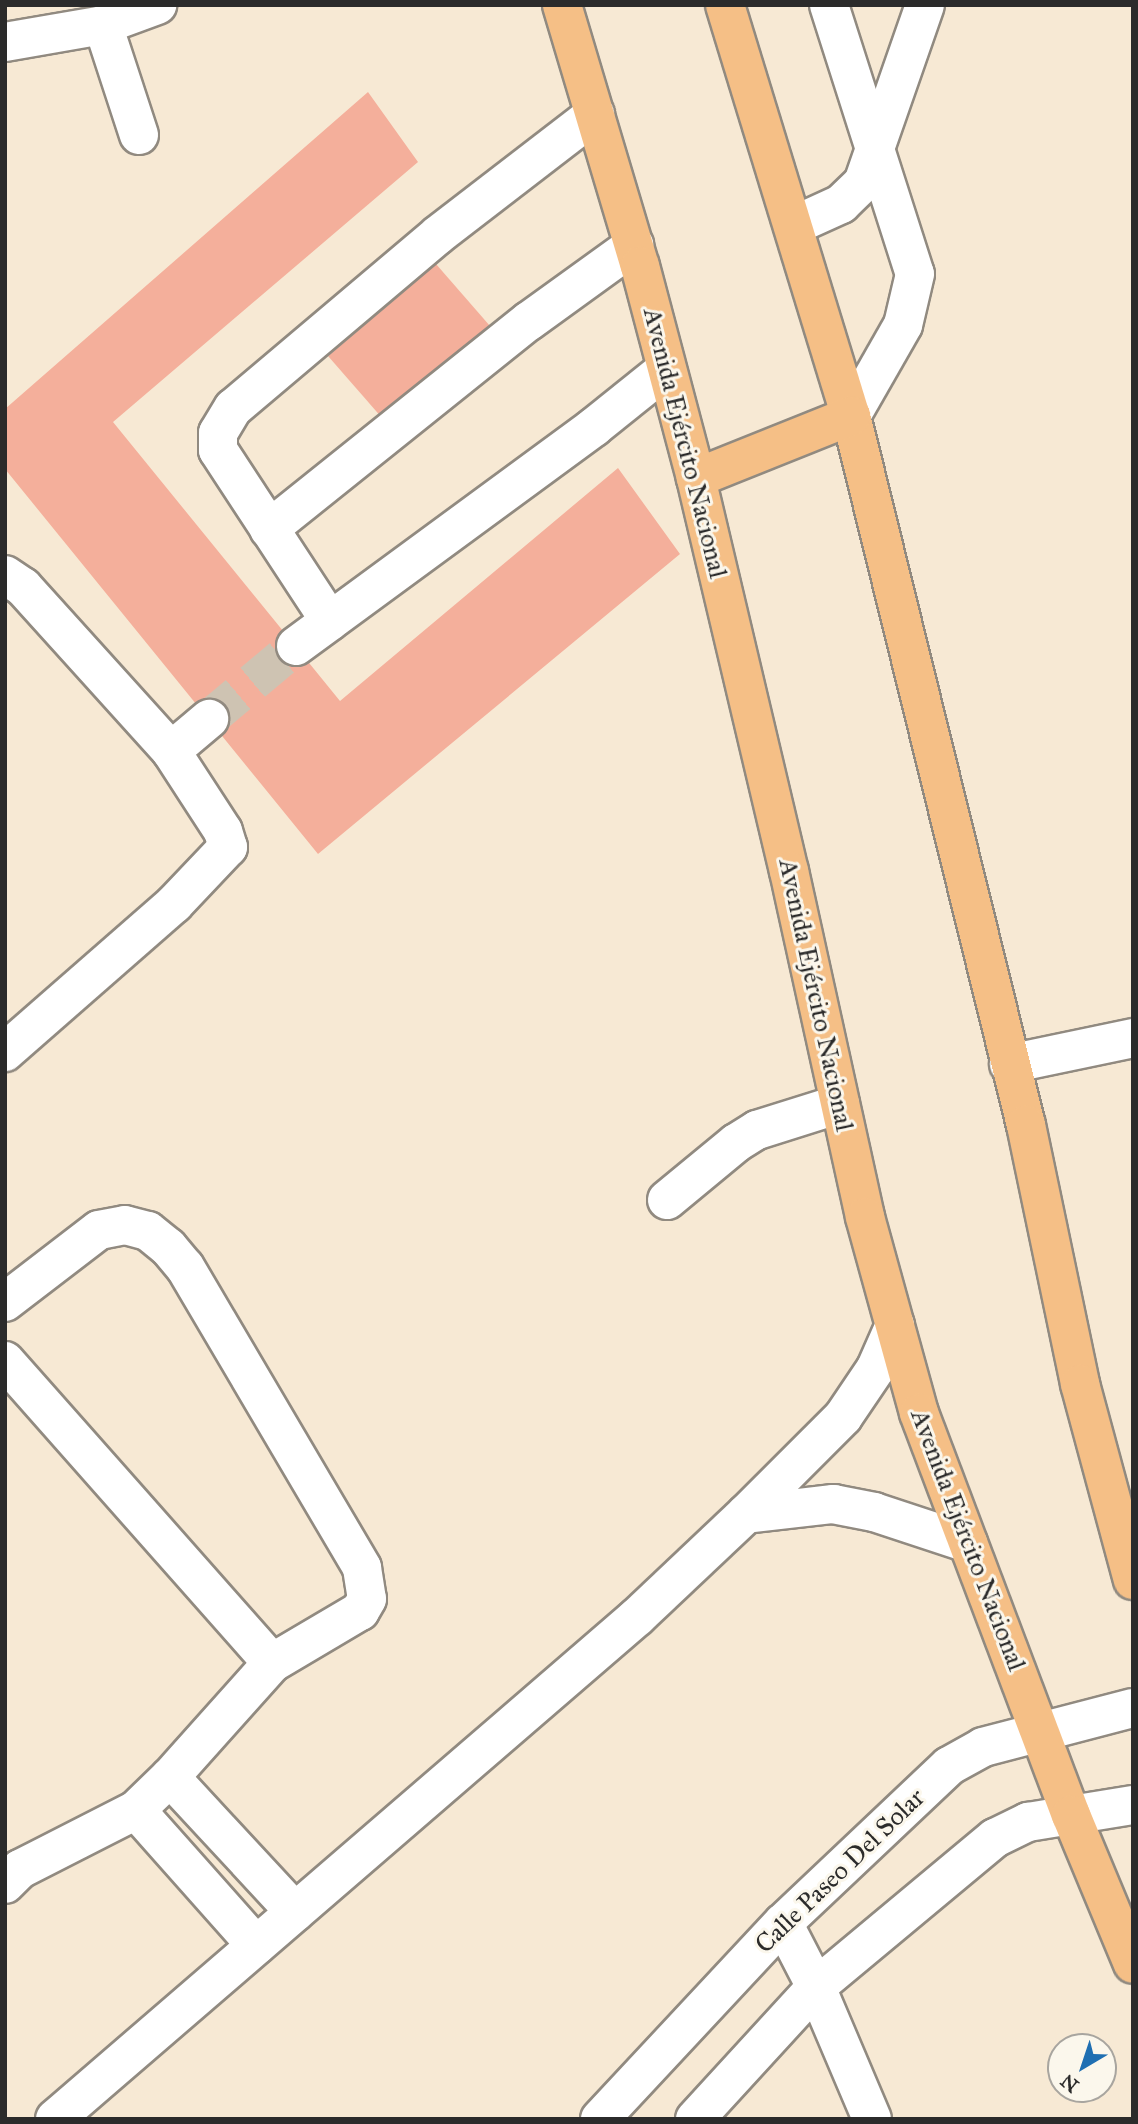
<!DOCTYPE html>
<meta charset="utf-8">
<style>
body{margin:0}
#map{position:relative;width:1138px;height:2124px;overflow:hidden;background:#f7e9d4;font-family:"IM FELL Great Primer",serif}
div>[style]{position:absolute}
.building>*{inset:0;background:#f4af9b}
.minor-tunnel>*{height:38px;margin-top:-19px;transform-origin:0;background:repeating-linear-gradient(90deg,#cec3b2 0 38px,transparent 0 57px)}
.roads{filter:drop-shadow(2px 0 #918a80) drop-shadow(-2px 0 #918a80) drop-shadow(0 2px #918a80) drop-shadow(0 -2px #918a80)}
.minor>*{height:38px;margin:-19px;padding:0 19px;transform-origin:19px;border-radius:19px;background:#fff}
.major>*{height:38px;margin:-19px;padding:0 19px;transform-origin:19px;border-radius:19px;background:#f5bf86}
span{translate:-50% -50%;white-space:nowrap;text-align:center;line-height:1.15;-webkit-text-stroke:6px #fbf7ec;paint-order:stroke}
.street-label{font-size:26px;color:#2b2b2b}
.frame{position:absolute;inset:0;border:7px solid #2b2b2b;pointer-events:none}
.north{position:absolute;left:1047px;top:2033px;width:70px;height:70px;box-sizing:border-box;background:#fbf7ec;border:2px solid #a8a59f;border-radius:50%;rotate:219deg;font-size:19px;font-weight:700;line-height:28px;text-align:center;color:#2b2b2b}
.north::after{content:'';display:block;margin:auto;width:24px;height:32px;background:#1f6fb2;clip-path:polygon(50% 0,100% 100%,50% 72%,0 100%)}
</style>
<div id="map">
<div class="building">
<i style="clip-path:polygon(368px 92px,418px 162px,113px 422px,340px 701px,618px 468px,680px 554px,318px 854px,5px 469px,5px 409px)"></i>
<i style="clip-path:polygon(436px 264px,490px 326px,383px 419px,328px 356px)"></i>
</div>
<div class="minor-tunnel">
<i style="left:209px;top:719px;width:114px;rotate:-40deg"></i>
</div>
<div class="roads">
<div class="minor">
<i style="left:829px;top:5px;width:282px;rotate:72.3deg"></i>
<i style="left:915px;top:274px;width:52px;rotate:103.2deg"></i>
<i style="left:903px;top:325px;width:105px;rotate:119.7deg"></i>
<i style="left:5px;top:42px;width:99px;rotate:-9.8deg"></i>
<i style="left:595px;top:114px;width:198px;rotate:142.4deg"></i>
<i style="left:438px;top:235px;width:268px;rotate:139.8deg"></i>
<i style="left:233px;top:408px;width:29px;rotate:121deg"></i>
<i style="left:218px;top:433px;width:17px;rotate:90deg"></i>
<i style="left:218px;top:450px;width:204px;rotate:56.8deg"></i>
<i style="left:330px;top:621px;width:328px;rotate:-36.3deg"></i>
<i style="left:594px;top:427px;width:91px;rotate:-38.8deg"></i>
<i style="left:139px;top:135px;width:116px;rotate:-108.1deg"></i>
<i style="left:103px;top:25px;width:58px;rotate:-20.3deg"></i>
<i style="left:795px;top:225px;width:51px;rotate:-24.5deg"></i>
<i style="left:841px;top:204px;width:30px;rotate:-44deg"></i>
<i style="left:863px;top:183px;width:188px;rotate:-70.8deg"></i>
<i style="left:269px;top:529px;width:333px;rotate:-38.7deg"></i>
<i style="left:529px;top:321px;width:130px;rotate:-35.9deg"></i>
<i style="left:5px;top:575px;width:22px;rotate:34deg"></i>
<i style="left:23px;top:587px;width:221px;rotate:47.9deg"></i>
<i style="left:171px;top:751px;width:95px;rotate:57deg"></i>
<i style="left:223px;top:831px;width:17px;rotate:73deg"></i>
<i style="left:228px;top:847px;width:79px;rotate:133.5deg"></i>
<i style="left:174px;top:904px;width:225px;rotate:138.8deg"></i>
<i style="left:296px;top:646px;width:42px;rotate:-36.3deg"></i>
<i style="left:171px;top:751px;width:50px;rotate:-40.1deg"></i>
<i style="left:1009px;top:1064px;width:127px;rotate:-11.8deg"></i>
<i style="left:667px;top:1200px;width:89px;rotate:-39.6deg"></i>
<i style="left:736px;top:1143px;width:25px;rotate:-32deg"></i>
<i style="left:757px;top:1130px;width:87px;rotate:-17.4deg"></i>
<i style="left:5px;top:1302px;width:118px;rotate:-37.5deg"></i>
<i style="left:99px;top:1230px;width:26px;rotate:-11deg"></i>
<i style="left:125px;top:1225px;width:24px;rotate:15deg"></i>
<i style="left:148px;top:1231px;width:26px;rotate:39deg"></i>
<i style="left:168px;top:1247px;width:26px;rotate:50deg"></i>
<i style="left:185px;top:1267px;width:349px;rotate:59.5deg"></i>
<i style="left:362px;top:1568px;width:31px;rotate:81deg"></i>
<i style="left:367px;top:1599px;width:14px;rotate:120deg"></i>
<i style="left:360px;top:1611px;width:102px;rotate:149.4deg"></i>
<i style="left:272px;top:1663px;width:153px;rotate:131.8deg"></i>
<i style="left:170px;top:1777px;width:47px;rotate:135.9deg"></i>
<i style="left:136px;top:1810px;width:130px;rotate:153deg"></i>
<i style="left:20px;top:1869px;width:21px;rotate:135deg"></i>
<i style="left:5px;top:1361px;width:403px;rotate:48.5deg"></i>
<i style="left:746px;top:1514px;width:88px;rotate:-6.6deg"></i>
<i style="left:833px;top:1504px;width:42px;rotate:11deg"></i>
<i style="left:874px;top:1512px;width:99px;rotate:18.3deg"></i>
<i style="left:170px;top:1777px;width:184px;rotate:47.2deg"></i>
<i style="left:136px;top:1810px;width:181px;rotate:48.4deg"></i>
<i style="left:783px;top:1923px;width:72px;rotate:62.7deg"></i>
<i style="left:816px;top:1987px;width:143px;rotate:67deg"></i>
<i style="left:55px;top:2119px;width:769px;rotate:-40.78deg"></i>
<i style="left:637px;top:1617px;width:150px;rotate:-43.4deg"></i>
<i style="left:746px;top:1514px;width:137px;rotate:-45deg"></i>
<i style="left:843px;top:1417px;width:59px;rotate:-56deg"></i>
<i style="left:876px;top:1368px;width:47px;rotate:-66.2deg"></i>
<i style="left:600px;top:2119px;width:268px;rotate:-47deg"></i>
<i style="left:783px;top:1923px;width:228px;rotate:-43.4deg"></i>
<i style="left:949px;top:1766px;width:39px;rotate:-29deg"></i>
<i style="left:983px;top:1747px;width:155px;rotate:-14.6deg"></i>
<i style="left:695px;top:2119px;width:179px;rotate:-47.5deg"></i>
<i style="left:816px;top:1987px;width:233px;rotate:-39.8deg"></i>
<i style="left:995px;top:1838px;width:37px;rotate:-26deg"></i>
<i style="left:1028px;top:1822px;width:106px;rotate:-9.2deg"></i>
</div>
<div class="major">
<i style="left:562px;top:5px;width:272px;rotate:73.4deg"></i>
<i style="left:640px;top:266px;width:219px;rotate:75.2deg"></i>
<i style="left:696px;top:478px;width:404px;rotate:76.7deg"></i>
<i style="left:789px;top:871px;width:354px;rotate:77.6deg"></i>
<i style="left:865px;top:1217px;width:203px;rotate:74.6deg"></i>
<i style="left:919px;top:1413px;width:430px;rotate:69.3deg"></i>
<i style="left:1071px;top:1815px;width:161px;rotate:67.4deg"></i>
<i style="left:725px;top:5px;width:430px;rotate:73deg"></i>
<i style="left:851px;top:416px;width:730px;rotate:76.14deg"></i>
<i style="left:1026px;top:1125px;width:265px;rotate:78.2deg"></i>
<i style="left:1080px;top:1384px;width:203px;rotate:74.9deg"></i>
<i style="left:696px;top:478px;width:167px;rotate:-21.8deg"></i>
</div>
</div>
<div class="street-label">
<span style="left:685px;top:443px;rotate:76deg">Avenida Ejército Nacional</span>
<span style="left:816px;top:995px;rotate:78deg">Avenida Ejército Nacional</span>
<span style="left:968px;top:1540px;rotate:69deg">Avenida Ejército Nacional</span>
<span style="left:840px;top:1871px;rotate:-44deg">Calle Paseo Del Solar</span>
</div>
<div class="frame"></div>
<div class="north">N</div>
</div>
